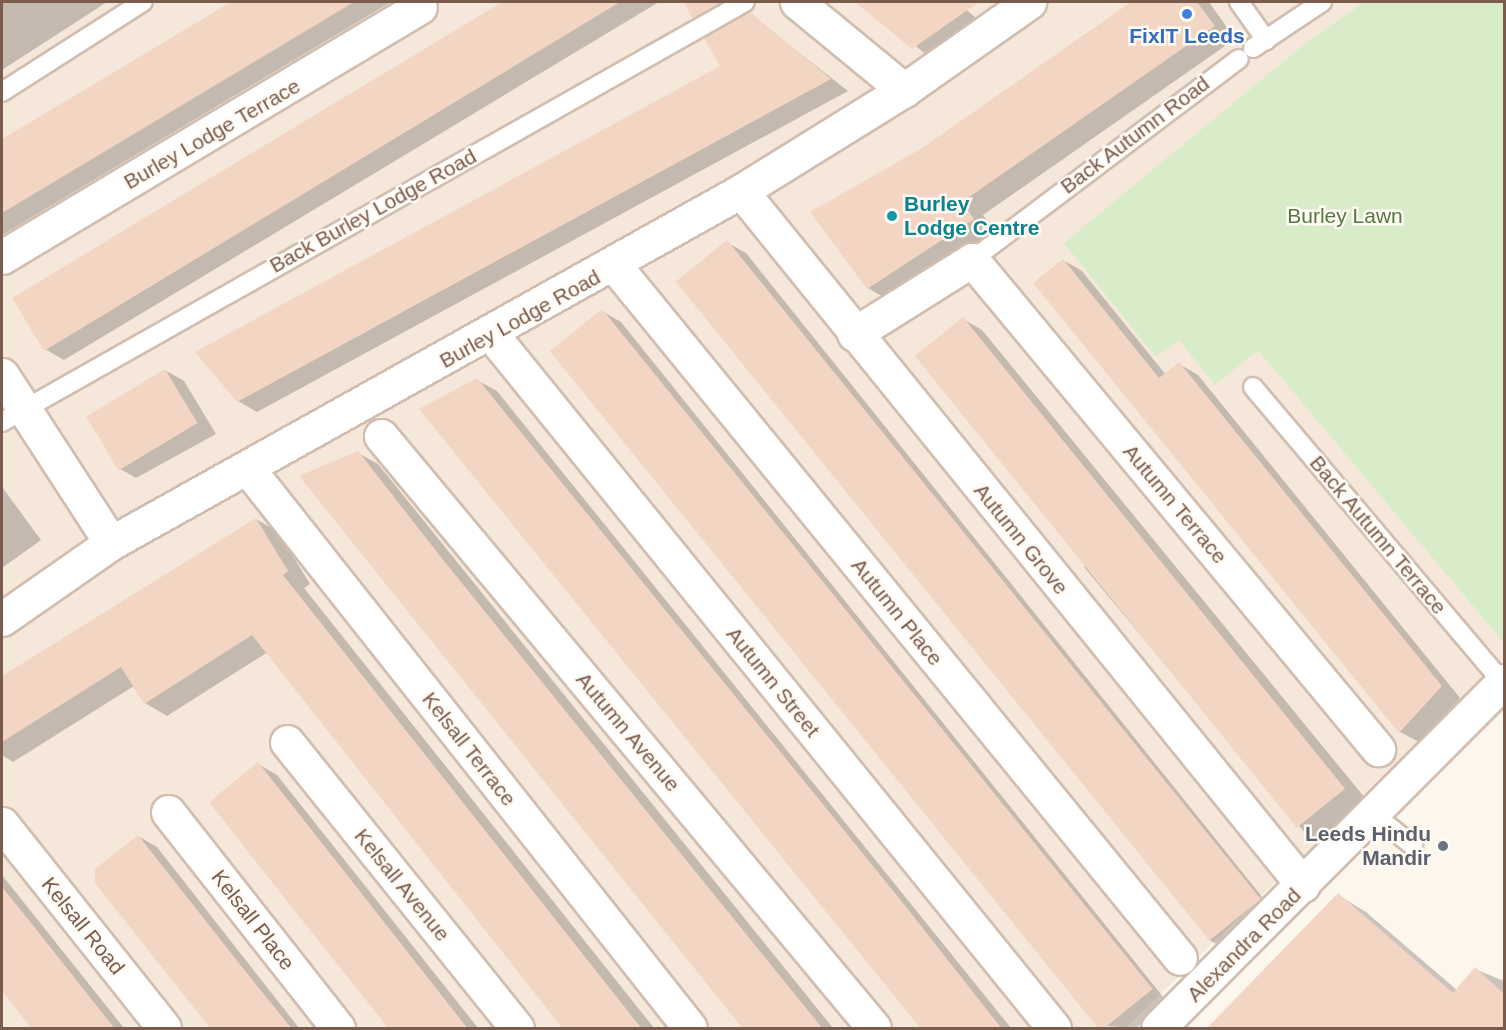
<!DOCTYPE html>
<html>
<head>
<meta charset="utf-8">
<style>
	body { margin:0 }
	#map { position:relative; width:1506px; height:1030px; overflow:hidden; background:#fdf6ec; font-family:Helvetica,sans-serif }
	div>[style] { position:absolute }
	[style*='--x'] { left:calc(var(--x)*1px); top:calc(var(--y)*1px); width:calc(var(--w)*1px); rotate:calc(var(--a)*1deg) }
	.residential>* { inset:0; background:#f5e8da }
	.green>* { inset:0; background:#d8ecc9 }
	.shadow>* { inset:0; background:#0003 }
	.building>* { inset:0; background:#f3d5c3; transform-origin:0 0 }
	.roads { filter:drop-shadow(2px 0 #d1beb0) drop-shadow(-2px 0 #d1beb0) drop-shadow(0 2px #d1beb0) drop-shadow(0 -2px #d1beb0) }
	.service>* { height:18px; margin:-9px; padding:0 9px; transform-origin:9px; border-radius:9px; background:#fff }
	.minor>* { height:33px; margin:-16.5px; padding:0 16.5px; transform-origin:16.5px; border-radius:16.5px; background:#fff }
	.dots>* { width:16px; height:16px; translate:-50% -50%; box-sizing:border-box; border:3px solid #fffaf3; border-radius:50% }
	span { translate:-50% -50%; white-space:nowrap; text-align:center; line-height:1.15; -webkit-text-stroke:5px #fffaf3; paint-order:stroke }
	.shop-label { font-size:21px; color:#366cbe; font-weight:700 }
	.street-label { font-size:21px; color:#7a5c4d }
	.culture-label { font-size:21px; color:#0d838f; font-weight:700 }
	.left { translate:0 -50%; text-align:left }
	.park-label { font-size:21px; color:#537a41 }
	.worship-label { font-size:21px; color:#5b616d; font-weight:700 }
	.right { translate:-100% -50%; text-align:right }
	.frame { position:absolute; inset:0; border:3px solid #7a5c4d; pointer-events:none }
</style>
</head>
<body>
<div id="map">
	<div class="residential">
		<i style="clip-path:polygon(2px 2px,1364px 2px,1312px 38px,1179px 340px,1258px 349px,1504px 643px,1504px 659px,1126px 1028px,2px 1028px)"></i>
	</div>
	<div class="green">
		<i style="clip-path:polygon(1364px 2px,1504px 2px,1504px 643px,1258px 350px,1215px 385px,1179px 340px,1156px 357px,1064px 243px,1312px 38px)"></i>
	</div>
	<div class="shadow">
		<i style="clip-path:polygon(2px 2px,107px 2px,2px 70px)"></i>
		<i style="clip-path:polygon(234px 2px,391px 2px,2px 235px,2px 141px)"></i>
		<i style="clip-path:polygon(504px 2px,659px 2px,64px 360px,45px 349px,14px 298px)"></i>
		<i style="clip-path:polygon(684px 2px,743px 2px,713px 29px,694px 18px)"></i>
		<i style="clip-path:polygon(860px 2px,957px 2px,982px 23px,932px 59px)"></i>
		<i style="clip-path:polygon(1134px 2px,1209px 2px,1235px 39px,983px 215px,995px 232px,890px 301px,868px 288px,812px 212px,922px 149px)"></i>
		<i style="clip-path:polygon(750px 14px,848px 91px,257px 412px,238px 401px,722px 66px)"></i>
		<i style="clip-path:polygon(726px 242px,746px 253px,1275px 913px,1230px 952px,1211px 941px)"></i>
		<i style="clip-path:polygon(1063px 260px,1082px 271px,1166px 375px,1179px 364px,1198px 375px,1460px 698px,1419px 742px,1400px 732px,1344px 661px)"></i>
		<i style="clip-path:polygon(602px 311px,621px 322px,1168px 1003px,1136px 1028px,1106px 1026px)"></i>
		<i style="clip-path:polygon(963px 319px,982px 330px,1365px 798px,1324px 843px,1305px 833px,1084px 567px,1088px 563px)"></i>
		<i style="clip-path:polygon(165px 370px,184px 381px,216px 434px,136px 478px,117px 467px)"></i>
		<i style="clip-path:polygon(477px 380px,497px 391px,1011px 1028px,924px 1028px)"></i>
		<i style="clip-path:polygon(358px 453px,378px 464px,833px 1028px,744px 1028px)"></i>
		<i style="clip-path:polygon(2px 487px,41px 540px,2px 568px)"></i>
		<i style="clip-path:polygon(256px 519px,278px 532px,310px 584px,304px 588px,654px 1028px,569px 1028px,268px 652px,167px 716px,145px 703px,134px 686px,13px 762px,2px 755px,2px 678px)"></i>
		<i style="clip-path:polygon(258px 764px,277px 775px,478px 1028px,391px 1028px)"></i>
		<i style="clip-path:polygon(138px 836px,157px 847px,299px 1028px,212px 1028px)"></i>
		<i style="clip-path:polygon(2px 875px,124px 1028px,33px 1028px,2px 989px)"></i>
		<i style="clip-path:polygon(1338px 895px,1366px 912px,1457px 990px,1475px 969px,1504px 981px,1504px 1028px,1214px 1028px)"></i>
	</div>
	<div class="building">
		<i style="clip-path:polygon(231px 2px,354px 2px,2px 213px,2px 139px)"></i>
		<i style="clip-path:polygon(502px 2px,620px 2px,44px 351px,12px 298px)"></i>
		<i style="clip-path:polygon(683px 2px,723px 2px,693px 19px)"></i>
		<i style="clip-path:polygon(855px 2px,979px 2px,912px 49px)"></i>
		<i style="clip-path:polygon(1131px 2px,1197px 2px,1215px 26px,962px 202px,974px 219px,867px 289px,810px 212px,922px 148px)"></i>
		<i style="clip-path:polygon(750px 12px,831px 79px,237px 402px,195px 352px,720px 66px,704px 38px)"></i>
		<i style="left:727px;top:240px;width:848px;height:66px;rotate:51deg"></i>
		<i style="clip-path:polygon(1063px 259px,1159px 378px,1179px 362px,1442px 686px,1399px 733px,1033px 283px)"></i>
		<i style="left:602px;top:309px;width:875px;height:67px;rotate:51deg"></i>
		<i style="left:963px;top:317px;width:607px;height:62px;rotate:51deg"></i>
		<i style="left:165px;top:369px;width:63px;height:92px;rotate:59deg"></i>
		<i style="clip-path:polygon(477px 378px,903px 903px,1002px 1029px,921px 1029px,419px 409px)"></i>
		<i style="clip-path:polygon(358px 451px,444px 561px,823px 1029px,743px 1029px,299px 476px)"></i>
		<i style="clip-path:polygon(256px 518px,288px 571px,283px 575px,642px 1029px,563px 1029px,252px 635px,144px 704px,121px 667px,2px 742px,2px 676px)"></i>
		<i style="clip-path:polygon(258px 762px,340px 866px,468px 1029px,389px 1029px,290px 905px,209px 802px)"></i>
		<i style="clip-path:polygon(138px 835px,242px 967px,292px 1029px,211px 1029px,171px 979px,95px 883px,95px 869px)"></i>
		<i style="clip-path:polygon(2px 887px,28px 919px,115px 1029px,32px 1029px,2px 991px)"></i>
		<i style="clip-path:polygon(1338px 893px,1453px 993px,1475px 967px,1504px 994px,1504px 1029px,1206px 1029px)"></i>
	</div>
	<div class="roads">
		<div class="service">
			<i style="--x:1239;--y:2;--w:47;--a:54.6"></i>
			<i style="--x:1253;--y:48;--w:83;--a:-33.7"></i>
			<i style="--x:2;--y:92;--w:167;--a:-32.6"></i>
			<i style="--x:972;--y:260;--w:334;--a:-37"></i>
			<i style="--x:1253;--y:387;--w:387;--a:49.8"></i>
			<i style="--x:2;--y:422;--w:853;--a:-29.48"></i>
			<i style="--x:1372;--y:813;--w:53;--a:38.8"></i>
		</div>
		<div class="minor">
			<i style="--x:797;--y:2;--w:139;--a:39.4"></i>
			<i style="--x:741;--y:191;--w:893;--a:51"></i>
			<i style="--x:2;--y:257;--w:487;--a:-30.9"></i>
			<i style="--x:615;--y:266;--w:893;--a:50.77"></i>
			<i style="--x:854;--y:334;--w:139;--a:-32.1"></i>
			<i style="--x:972;--y:260;--w:636;--a:50.3"></i>
			<i style="--x:492;--y:335;--w:892;--a:50.96"></i>
			<i style="--x:2;--y:375;--w:200;--a:57"></i>
			<i style="--x:381;--y:436;--w:770;--a:50.21"></i>
			<i style="--x:249;--y:470;--w:711;--a:51.68"></i>
			<i style="--x:2;--y:619;--w:133;--a:-34.9"></i>
			<i style="--x:111;--y:543;--w:722;--a:-29.19"></i>
			<i style="--x:741;--y:191;--w:192;--a:-31.8"></i>
			<i style="--x:904;--y:90;--w:153;--a:-35.1"></i>
			<i style="--x:287;--y:742;--w:367;--a:51.2"></i>
			<i style="--x:168;--y:812;--w:275;--a:51.8"></i>
			<i style="--x:2;--y:824;--w:260;--a:51.5"></i>
			<i style="--x:1158;--y:1028;--w:490;--a:-45.1"></i>
		</div>
	</div>
	<div class="dots">
		<i style="left:1187px;top:14px;background:#3f7fe0"></i>
		<i style="left:892px;top:216px;background:#0f9aa8"></i>
		<i style="left:1443px;top:846px;background:#6b7280"></i>
	</div>
	<div class="shop-label">
		<span style="left:1187px;top:36px">FixIT Leeds</span>
	</div>
	<div class="street-label">
		<span style="left:212px;top:134px;rotate:-30deg">Burley Lodge Terrace</span>
		<span style="left:1135px;top:135px;rotate:-37deg">Back Autumn Road</span>
		<span style="left:373px;top:211px;rotate:-29deg">Back Burley Lodge Road</span>
		<span style="left:520px;top:319px;rotate:-29deg">Burley Lodge Road</span>
		<span style="left:1175px;top:504px;rotate:50deg">Autumn Terrace</span>
		<span style="left:1378px;top:535px;rotate:50deg">Back Autumn Terrace</span>
		<span style="left:1021px;top:539px;rotate:51deg">Autumn Grove</span>
		<span style="left:897px;top:612px;rotate:51deg">Autumn Place</span>
		<span style="left:773px;top:682px;rotate:51deg">Autumn Street</span>
		<span style="left:628px;top:732px;rotate:50deg">Autumn Avenue</span>
		<span style="left:469px;top:749px;rotate:52deg">Kelsall Terrace</span>
		<span style="left:402px;top:885px;rotate:51deg">Kelsall Avenue</span>
		<span style="left:253px;top:920px;rotate:52deg">Kelsall Place</span>
		<span style="left:83px;top:926px;rotate:51deg">Kelsall Road</span>
		<span style="left:1244px;top:945px;rotate:-45deg">Alexandra Road</span>
	</div>
	<div class="culture-label">
		<span class="left" style="left:904px;top:216px">Burley<br>Lodge Centre</span>
	</div>
	<div class="park-label">
		<span style="left:1345px;top:216px">Burley Lawn</span>
	</div>
	<div class="worship-label">
		<span class="right" style="left:1431px;top:846px">Leeds Hindu<br>Mandir</span>
	</div>
	<div class="frame"></div>
</div>
</body>
</html>
